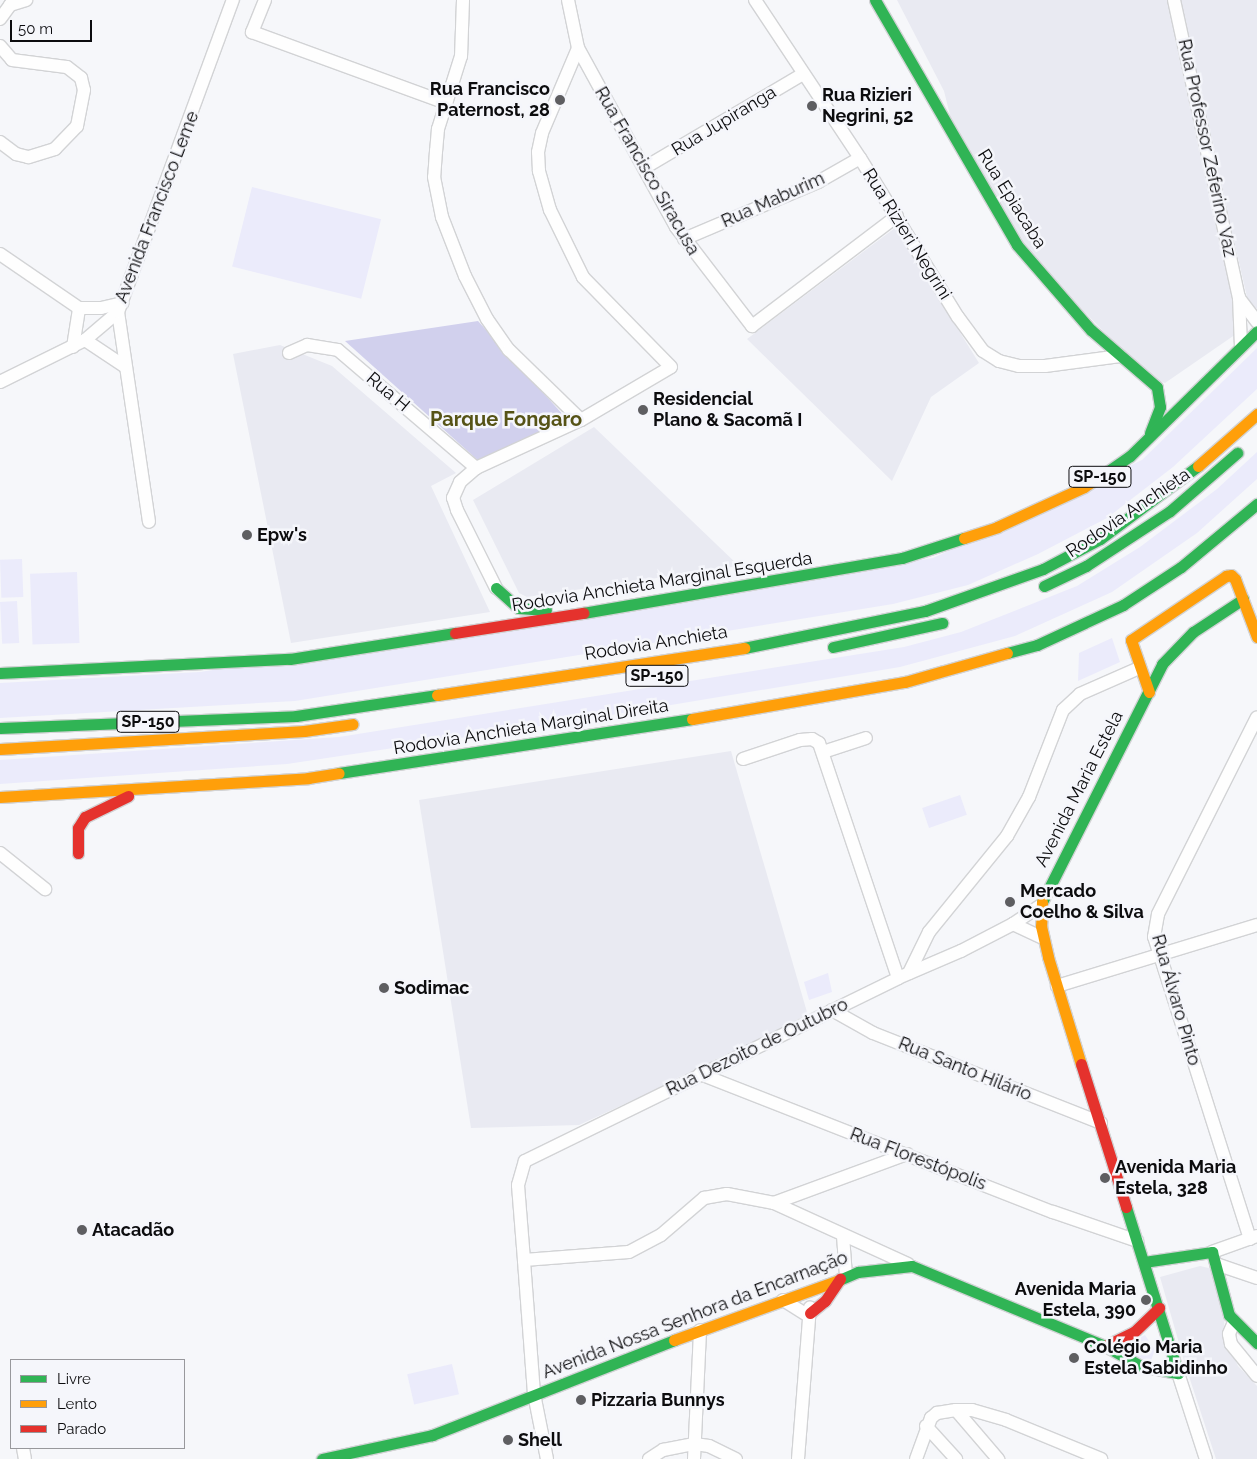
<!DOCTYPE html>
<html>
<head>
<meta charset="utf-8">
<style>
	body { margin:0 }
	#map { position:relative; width:1257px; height:1459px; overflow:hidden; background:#f6f7fa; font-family:Raleway,sans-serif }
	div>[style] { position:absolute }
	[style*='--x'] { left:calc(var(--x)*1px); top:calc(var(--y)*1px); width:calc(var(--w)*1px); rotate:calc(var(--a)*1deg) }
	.built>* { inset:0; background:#e9eaf2 }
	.green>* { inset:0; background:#ebebfb; transform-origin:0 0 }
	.forest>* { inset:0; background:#d1d0ed }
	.roads { filter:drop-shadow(1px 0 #d2d3d5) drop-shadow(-1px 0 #d2d3d5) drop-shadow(0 1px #d2d3d5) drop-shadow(0 -1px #d2d3d5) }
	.street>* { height:12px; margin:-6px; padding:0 6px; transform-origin:6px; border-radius:6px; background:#fefefe }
	.fast>* { height:11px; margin:-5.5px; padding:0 5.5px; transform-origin:5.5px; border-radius:5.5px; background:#30b455 }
	.slow>* { height:11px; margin:-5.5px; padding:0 5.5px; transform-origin:5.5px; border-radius:5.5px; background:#ff9f0a }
	.jam>* { height:11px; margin:-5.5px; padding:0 5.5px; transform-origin:5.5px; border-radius:5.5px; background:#e5322d }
	.dots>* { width:14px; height:14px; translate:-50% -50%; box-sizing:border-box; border:2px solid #f5f6fb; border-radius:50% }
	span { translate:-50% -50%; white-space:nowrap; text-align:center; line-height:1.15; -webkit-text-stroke:5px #f5f6fb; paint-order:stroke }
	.shield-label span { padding:1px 4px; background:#f5f6fb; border:1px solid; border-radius:4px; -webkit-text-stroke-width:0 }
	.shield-label { font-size:16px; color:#0c0c0e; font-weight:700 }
	.poi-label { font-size:18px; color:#0c0c0e; font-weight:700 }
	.right { translate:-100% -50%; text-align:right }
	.left { translate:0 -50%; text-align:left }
	.street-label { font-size:18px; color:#0c0c0e }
	.quarter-label { font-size:20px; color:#565316; font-weight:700 }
	.legend { position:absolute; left:10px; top:1359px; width:175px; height:90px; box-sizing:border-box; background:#f5f6fb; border:1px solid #98989c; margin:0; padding:6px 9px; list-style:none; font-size:15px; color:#0c0c0e }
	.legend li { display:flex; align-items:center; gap:10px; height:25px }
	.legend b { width:25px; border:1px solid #98989c }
	.scale { position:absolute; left:10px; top:20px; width:82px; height:22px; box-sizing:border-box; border:2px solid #0c0c0e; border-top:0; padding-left:6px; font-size:15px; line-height:18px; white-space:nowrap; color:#0c0c0e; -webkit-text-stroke:4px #f5f6fb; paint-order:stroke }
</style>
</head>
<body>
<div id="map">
	<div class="built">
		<i style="clip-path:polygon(897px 0,1169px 0,1239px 332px,1165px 383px,1149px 378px,1023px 249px,954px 131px,944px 91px)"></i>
		<i style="clip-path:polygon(1178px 0,1257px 0,1257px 308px,1251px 314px)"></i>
		<i style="clip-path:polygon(895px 228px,979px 363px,931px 397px,892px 481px,747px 339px)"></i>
		<i style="clip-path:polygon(280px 345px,332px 366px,456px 473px,431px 486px,490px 612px,291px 643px,233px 354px)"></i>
		<i style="clip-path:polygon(594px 427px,739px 566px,527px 597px,519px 593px,473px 500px)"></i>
		<i style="clip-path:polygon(731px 751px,809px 1019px,579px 1125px,471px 1128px,419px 800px)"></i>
		<i style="clip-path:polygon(1200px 1266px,1213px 1269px,1225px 1317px,1223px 1334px,1238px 1366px,1257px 1386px,1257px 1459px,1216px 1459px,1185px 1364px,1160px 1277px)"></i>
	</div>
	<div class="green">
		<i style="left:252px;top:187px;width:133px;height:82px;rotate:14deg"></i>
		<i style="clip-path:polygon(1257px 348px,1257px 389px,1173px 467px,1107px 518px,1038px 554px,968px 585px,893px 604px,295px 701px,0 718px,0 683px,200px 672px,933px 558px,1142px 460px)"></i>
		<i style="clip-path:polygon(1257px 452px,1257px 479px,1197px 533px,1112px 592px,1015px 636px,900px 667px,587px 719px,287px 764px,0 784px,0 760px,339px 737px,904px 647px,961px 632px,1077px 586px,1140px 547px,1217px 489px)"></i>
		<i style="left:22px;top:559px;width:38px;height:22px;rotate:88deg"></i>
		<i style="left:77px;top:572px;width:71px;height:47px;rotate:88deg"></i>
		<i style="left:17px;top:601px;width:42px;height:17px;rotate:87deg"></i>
		<i style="clip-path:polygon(1112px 638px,1120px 662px,1078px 681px,1079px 653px)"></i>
		<i style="left:960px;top:795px;width:21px;height:40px;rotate:71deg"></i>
		<i style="clip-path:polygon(828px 973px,832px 992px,809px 1000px,804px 982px)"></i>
		<i style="clip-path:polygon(1145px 1335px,1155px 1350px,1150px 1363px,1120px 1347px)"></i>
		<i style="left:452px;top:1364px;width:31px;height:46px;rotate:77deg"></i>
	</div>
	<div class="forest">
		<i style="clip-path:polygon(478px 321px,566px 418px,481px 463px,345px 341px)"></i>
	</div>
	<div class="roads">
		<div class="street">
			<i style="--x:265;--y:0;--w:35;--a:112"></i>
			<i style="--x:252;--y:32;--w:207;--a:20.1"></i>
			<i style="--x:463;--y:0;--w:56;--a:92"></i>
			<i style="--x:461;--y:56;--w:77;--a:107.5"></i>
			<i style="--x:438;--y:129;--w:22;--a:95"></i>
			<i style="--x:436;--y:151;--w:26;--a:94"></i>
			<i style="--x:434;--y:177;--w:41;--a:78.7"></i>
			<i style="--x:442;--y:217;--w:63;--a:68.7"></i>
			<i style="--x:465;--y:276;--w:48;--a:62.9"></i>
			<i style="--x:487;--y:319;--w:38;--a:55"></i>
			<i style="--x:509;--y:350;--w:100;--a:44.2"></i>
			<i style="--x:568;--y:0;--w:49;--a:78.2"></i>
			<i style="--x:578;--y:48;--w:204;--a:61.3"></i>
			<i style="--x:676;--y:227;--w:125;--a:52.5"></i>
			<i style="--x:752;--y:326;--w:182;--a:-37.2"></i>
			<i style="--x:755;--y:0;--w:190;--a:56.4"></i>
			<i style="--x:860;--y:158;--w:187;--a:58.4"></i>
			<i style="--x:958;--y:317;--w:42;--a:53.7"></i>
			<i style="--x:983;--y:351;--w:19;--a:32"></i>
			<i style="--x:999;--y:361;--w:21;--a:14"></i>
			<i style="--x:1019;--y:366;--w:26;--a:0"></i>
			<i style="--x:1045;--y:366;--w:76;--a:-7.6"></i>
			<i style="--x:1174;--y:0;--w:304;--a:77.7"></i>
			<i style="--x:1239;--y:297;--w:49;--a:87.7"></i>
			<i style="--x:0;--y:19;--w:17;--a:-54"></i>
			<i style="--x:10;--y:5;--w:17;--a:-17"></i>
			<i style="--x:0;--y:46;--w:18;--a:49"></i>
			<i style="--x:12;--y:60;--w:55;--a:7.3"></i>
			<i style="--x:67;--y:67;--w:18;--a:38"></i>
			<i style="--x:81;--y:78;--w:12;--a:76"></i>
			<i style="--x:84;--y:90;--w:37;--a:101"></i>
			<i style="--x:77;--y:126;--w:32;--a:134"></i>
			<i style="--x:55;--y:149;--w:28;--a:163"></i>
			<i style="--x:28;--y:157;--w:12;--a:-166"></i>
			<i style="--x:16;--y:154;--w:20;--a:-143"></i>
			<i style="--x:644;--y:168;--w:185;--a:-30.6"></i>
			<i style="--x:684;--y:239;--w:146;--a:-23"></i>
			<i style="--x:818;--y:182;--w:48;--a:-29.7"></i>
			<i style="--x:0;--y:254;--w:96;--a:34.4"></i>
			<i style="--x:79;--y:308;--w:22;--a:0"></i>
			<i style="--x:101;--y:308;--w:22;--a:-13"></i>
			<i style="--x:1239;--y:298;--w:30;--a:53"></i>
			<i style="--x:118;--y:312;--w:212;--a:81.6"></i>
			<i style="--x:85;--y:340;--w:47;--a:33.7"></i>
			<i style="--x:73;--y:347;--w:39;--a:-81"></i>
			<i style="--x:289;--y:353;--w:20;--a:-24"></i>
			<i style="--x:307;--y:345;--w:31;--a:9"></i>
			<i style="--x:338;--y:350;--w:182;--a:40.5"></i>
			<i style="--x:0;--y:382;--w:95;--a:-26.3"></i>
			<i style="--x:85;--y:340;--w:43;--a:-40.3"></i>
			<i style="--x:118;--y:312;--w:333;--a:-69.8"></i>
			<i style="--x:496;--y:588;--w:87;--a:-116.6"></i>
			<i style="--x:457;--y:510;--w:13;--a:-108"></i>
			<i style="--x:453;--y:498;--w:17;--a:-66"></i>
			<i style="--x:460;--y:482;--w:21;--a:-41"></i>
			<i style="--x:476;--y:468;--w:115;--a:-24.6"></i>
			<i style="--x:581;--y:420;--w:104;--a:-30.5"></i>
			<i style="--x:671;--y:367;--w:126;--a:-134.4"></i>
			<i style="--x:583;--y:277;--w:75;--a:-116.2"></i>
			<i style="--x:550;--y:210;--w:41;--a:-105.8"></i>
			<i style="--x:539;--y:171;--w:19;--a:-93"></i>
			<i style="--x:538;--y:152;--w:19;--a:-78"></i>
			<i style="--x:542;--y:133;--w:92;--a:-67"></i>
			<i style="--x:823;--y:752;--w:45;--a:-18"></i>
			<i style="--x:743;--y:759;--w:60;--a:-18.4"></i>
			<i style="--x:800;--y:740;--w:12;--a:-5"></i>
			<i style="--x:812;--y:739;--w:8;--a:30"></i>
			<i style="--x:819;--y:743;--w:248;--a:71.4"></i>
			<i style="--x:0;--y:853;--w:58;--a:38.7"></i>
			<i style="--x:1013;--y:924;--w:33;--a:25"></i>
			<i style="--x:909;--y:973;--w:46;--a:-64"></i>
			<i style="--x:929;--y:932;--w:124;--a:-50.9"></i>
			<i style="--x:1007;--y:836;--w:45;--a:-60.6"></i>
			<i style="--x:1029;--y:797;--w:93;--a:-68.7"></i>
			<i style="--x:1063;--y:710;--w:23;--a:-43"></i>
			<i style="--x:1080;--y:694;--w:64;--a:-23.8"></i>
			<i style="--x:1057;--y:986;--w:209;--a:-17"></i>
			<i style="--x:832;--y:1010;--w:47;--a:29.3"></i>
			<i style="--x:873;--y:1033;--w:245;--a:21.5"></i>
			<i style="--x:700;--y:1074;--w:379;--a:21.4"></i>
			<i style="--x:1053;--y:1212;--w:89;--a:19"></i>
			<i style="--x:774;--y:1203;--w:142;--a:-20.2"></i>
			<i style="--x:843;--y:1236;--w:40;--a:85.7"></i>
			<i style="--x:1250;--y:1239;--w:317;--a:-107.6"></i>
			<i style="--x:1154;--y:937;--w:23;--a:-80"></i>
			<i style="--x:1158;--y:914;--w:220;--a:-63.3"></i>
			<i style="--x:1212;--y:1252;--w:48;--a:-19.6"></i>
			<i style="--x:524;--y:1260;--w:105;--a:-4.4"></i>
			<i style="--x:629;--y:1252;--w:36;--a:-28"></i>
			<i style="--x:661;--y:1235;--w:57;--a:-40.7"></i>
			<i style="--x:704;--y:1198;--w:23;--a:-10"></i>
			<i style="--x:727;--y:1194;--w:48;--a:10.8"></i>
			<i style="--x:774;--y:1203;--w:147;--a:24.5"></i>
			<i style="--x:1216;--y:1264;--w:43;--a:18.9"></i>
			<i style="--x:783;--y:1300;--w:31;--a:32"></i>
			<i style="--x:1234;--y:1322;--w:13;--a:113"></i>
			<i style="--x:1229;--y:1334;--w:10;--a:79"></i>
			<i style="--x:1231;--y:1344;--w:41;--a:50.9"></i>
			<i style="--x:1178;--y:1373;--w:90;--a:72"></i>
			<i style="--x:956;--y:1410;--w:65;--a:49.4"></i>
			<i style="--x:926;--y:1426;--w:45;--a:47.7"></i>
			<i style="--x:23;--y:1448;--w:11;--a:80"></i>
			<i style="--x:547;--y:1459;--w:66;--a:-101.3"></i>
			<i style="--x:534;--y:1394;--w:134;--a:-94.3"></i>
			<i style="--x:524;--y:1260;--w:75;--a:-94.6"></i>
			<i style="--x:518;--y:1185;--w:25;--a:-74"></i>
			<i style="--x:525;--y:1161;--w:415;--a:-26.1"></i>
			<i style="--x:898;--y:978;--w:69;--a:-23.2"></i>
			<i style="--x:961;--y:951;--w:59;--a:-27.4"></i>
			<i style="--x:1013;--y:924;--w:32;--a:-34"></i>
			<i style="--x:649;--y:1459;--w:17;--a:-33"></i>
			<i style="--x:663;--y:1450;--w:33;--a:-11"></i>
			<i style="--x:695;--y:1444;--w:14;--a:8"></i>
			<i style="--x:709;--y:1446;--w:30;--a:26"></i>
			<i style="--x:694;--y:1459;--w:129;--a:-87.3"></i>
			<i style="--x:798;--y:1459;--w:152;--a:-85.5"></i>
			<i style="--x:916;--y:1459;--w:44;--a:-69.9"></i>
			<i style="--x:931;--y:1418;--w:8;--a:-40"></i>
			<i style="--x:937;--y:1413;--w:19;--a:-9"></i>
			<i style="--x:956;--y:1410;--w:16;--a:0"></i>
			<i style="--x:972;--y:1410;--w:35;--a:16"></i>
			<i style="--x:1006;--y:1420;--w:103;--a:22.3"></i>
		</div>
		<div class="fast">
			<i style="--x:875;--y:0;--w:283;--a:59.9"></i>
			<i style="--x:1017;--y:245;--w:113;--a:49"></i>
			<i style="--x:1091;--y:330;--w:87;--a:40.8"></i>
			<i style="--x:1150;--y:433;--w:28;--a:-69"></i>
			<i style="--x:1160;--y:407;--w:20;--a:-99"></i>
			<i style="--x:1104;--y:474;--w:32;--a:-35"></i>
			<i style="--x:1130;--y:456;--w:178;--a:-44.5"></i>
			<i style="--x:1044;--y:586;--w:47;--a:-25.5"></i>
			<i style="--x:1086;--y:566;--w:100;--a:-33.2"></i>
			<i style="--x:1170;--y:511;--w:89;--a:-40.9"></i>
			<i style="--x:496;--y:588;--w:30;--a:42"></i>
			<i style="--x:518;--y:608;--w:28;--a:4"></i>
			<i style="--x:583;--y:613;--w:324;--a:-9.8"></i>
			<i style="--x:902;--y:558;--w:65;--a:-17.9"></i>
			<i style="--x:833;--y:647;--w:112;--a:-12.4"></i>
			<i style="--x:744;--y:648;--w:185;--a:-11.6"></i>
			<i style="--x:925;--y:611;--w:125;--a:-19.6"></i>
			<i style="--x:1043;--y:569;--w:64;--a:-27.8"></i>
			<i style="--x:1100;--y:539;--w:122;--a:-36.7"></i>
			<i style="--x:1007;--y:653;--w:31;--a:-15"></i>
			<i style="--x:1037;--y:645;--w:95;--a:-24.9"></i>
			<i style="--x:1123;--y:605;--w:69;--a:-33.2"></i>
			<i style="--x:1181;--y:567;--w:99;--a:-39.7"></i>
			<i style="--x:0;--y:673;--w:290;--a:-2.8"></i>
			<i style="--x:290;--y:659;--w:167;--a:-9"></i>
			<i style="--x:0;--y:728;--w:296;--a:-2.3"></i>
			<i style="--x:296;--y:716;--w:143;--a:-8.5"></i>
			<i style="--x:339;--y:773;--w:357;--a:-8.7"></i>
			<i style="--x:1042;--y:902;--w:267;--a:-63.2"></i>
			<i style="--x:1162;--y:664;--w:45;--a:-45.9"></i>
			<i style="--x:1193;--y:632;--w:60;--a:-33.4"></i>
			<i style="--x:1144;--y:1262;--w:69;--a:-8.4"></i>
			<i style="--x:1212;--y:1252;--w:65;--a:74.9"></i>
			<i style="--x:1229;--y:1315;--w:40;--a:45"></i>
			<i style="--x:839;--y:1280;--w:21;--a:-23"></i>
			<i style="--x:858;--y:1272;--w:54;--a:-6.3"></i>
			<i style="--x:912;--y:1266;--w:209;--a:22.5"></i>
			<i style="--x:1105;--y:1346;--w:41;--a:29.1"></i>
			<i style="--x:1141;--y:1366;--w:38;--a:11"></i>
			<i style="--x:1178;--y:1373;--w:174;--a:-107.4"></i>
			<i style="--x:322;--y:1459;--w:113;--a:-12.3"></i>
			<i style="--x:432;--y:1435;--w:260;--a:-21.4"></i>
		</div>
		<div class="slow">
			<i style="--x:1198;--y:466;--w:79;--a:-41.4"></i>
			<i style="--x:964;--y:538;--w:35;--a:-18"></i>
			<i style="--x:997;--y:527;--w:96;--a:-24.7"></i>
			<i style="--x:1084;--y:487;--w:24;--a:-33"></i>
			<i style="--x:1149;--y:692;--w:55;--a:-109.1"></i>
			<i style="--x:1131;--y:640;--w:115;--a:-34"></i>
			<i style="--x:1226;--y:576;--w:5;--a:-11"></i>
			<i style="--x:1231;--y:575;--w:6;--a:45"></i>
			<i style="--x:1235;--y:579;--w:62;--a:69.2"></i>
			<i style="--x:437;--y:695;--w:311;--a:-8.7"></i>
			<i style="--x:692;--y:719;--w:216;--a:-9.9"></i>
			<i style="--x:905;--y:682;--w:106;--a:-15.9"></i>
			<i style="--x:0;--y:749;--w:305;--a:-3.4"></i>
			<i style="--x:304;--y:731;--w:49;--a:-8.1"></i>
			<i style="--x:0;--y:797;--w:309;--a:-3.5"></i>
			<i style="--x:308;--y:778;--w:31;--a:-9"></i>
			<i style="--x:1042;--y:902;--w:24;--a:92"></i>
			<i style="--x:1041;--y:926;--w:32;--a:77"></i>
			<i style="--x:1048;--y:957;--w:112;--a:72.9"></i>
			<i style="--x:674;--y:1340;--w:176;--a:-20"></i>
		</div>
		<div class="jam">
			<i style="--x:455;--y:633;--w:130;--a:-8.9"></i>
			<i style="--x:78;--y:853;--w:25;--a:-90"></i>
			<i style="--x:78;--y:828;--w:13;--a:-58"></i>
			<i style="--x:85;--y:817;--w:48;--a:-26"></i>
			<i style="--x:1081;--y:1064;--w:150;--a:72.5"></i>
			<i style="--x:810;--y:1313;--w:19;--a:-39"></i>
			<i style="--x:825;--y:1301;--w:27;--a:-56"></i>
			<i style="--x:1105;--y:1346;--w:32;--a:-26"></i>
			<i style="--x:1134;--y:1332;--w:35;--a:-44"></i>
		</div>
	</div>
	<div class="dots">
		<i style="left:560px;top:100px;background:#5e5e61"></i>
		<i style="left:812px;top:106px;background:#5e5e61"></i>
		<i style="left:643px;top:410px;background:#5e5e61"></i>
		<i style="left:247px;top:535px;background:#5e5e61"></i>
		<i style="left:1010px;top:902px;background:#5e5e61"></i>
		<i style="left:384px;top:988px;background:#5e5e61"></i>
		<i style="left:1105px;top:1178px;background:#5e5e61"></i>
		<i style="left:82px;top:1230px;background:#5e5e61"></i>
		<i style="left:1146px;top:1300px;background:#5e5e61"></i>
		<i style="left:1074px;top:1358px;background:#5e5e61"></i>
		<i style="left:581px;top:1400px;background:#5e5e61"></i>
		<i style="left:508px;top:1440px;background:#5e5e61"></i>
	</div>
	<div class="shield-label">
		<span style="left:1100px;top:477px">SP-150</span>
		<span style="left:657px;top:676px">SP-150</span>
		<span style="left:148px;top:722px">SP-150</span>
	</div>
	<div class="poi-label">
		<span class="right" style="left:550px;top:100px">Rua Francisco<br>Paternost, 28</span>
		<span class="left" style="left:822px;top:106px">Rua Rizieri<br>Negrini, 52</span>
		<span class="left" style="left:653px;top:410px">Residencial<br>Plano &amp; Sacomã I</span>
		<span class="left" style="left:257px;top:535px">Epw's</span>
		<span class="left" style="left:1020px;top:902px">Mercado<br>Coelho &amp; Silva</span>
		<span class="left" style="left:394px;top:988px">Sodimac</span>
		<span class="left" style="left:1115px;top:1178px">Avenida Maria<br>Estela, 328</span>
		<span class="left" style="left:92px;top:1230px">Atacadão</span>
		<span class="right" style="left:1136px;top:1300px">Avenida Maria<br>Estela, 390</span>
		<span class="left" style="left:1084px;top:1358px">Colégio Maria<br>Estela Sabidinho</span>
		<span class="left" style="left:591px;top:1400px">Pizzaria Bunnys</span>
		<span class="left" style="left:518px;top:1440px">Shell</span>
	</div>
	<div class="street-label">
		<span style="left:724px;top:121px;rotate:-31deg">Rua Jupiranga</span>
		<span style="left:1207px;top:148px;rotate:78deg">Rua Professor Zeferino Vaz</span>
		<span style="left:647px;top:171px;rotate:60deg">Rua Francisco Siracusa</span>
		<span style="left:1012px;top:199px;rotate:58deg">Rua Epiacaba</span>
		<span style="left:773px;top:200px;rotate:-24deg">Rua Maburim</span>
		<span style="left:157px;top:207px;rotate:-69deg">Avenida Francisco Leme</span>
		<span style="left:907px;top:234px;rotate:58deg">Rua Rizieri Negrini</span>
		<span style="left:388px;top:392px;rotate:40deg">Rua H</span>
		<span style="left:1128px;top:513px;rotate:-34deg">Rodovia Anchieta</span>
		<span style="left:662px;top:582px;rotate:-9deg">Rodovia Anchieta Marginal Esquerda</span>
		<span style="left:656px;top:643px;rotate:-9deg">Rodovia Anchieta</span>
		<span style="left:531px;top:727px;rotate:-9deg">Rodovia Anchieta Marginal Direita</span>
		<span style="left:1079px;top:789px;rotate:-63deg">Avenida Maria Estela</span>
		<span style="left:1176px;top:1000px;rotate:74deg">Rua Álvaro Pinto</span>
		<span style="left:757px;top:1047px;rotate:-26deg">Rua Dezoito de Outubro</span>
		<span style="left:965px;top:1069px;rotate:22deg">Rua Santo Hilário</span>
		<span style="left:918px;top:1159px;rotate:21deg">Rua Florestópolis</span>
		<span style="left:695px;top:1315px;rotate:-21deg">Avenida Nossa Senhora da Encarnação</span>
	</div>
	<div class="quarter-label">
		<span style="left:506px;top:419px">Parque Fongaro</span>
	</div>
	<ul class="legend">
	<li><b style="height:6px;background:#30b455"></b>Livre</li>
	<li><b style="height:6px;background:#ff9f0a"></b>Lento</li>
	<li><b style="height:6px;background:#e5322d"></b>Parado</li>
	</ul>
	<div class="scale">50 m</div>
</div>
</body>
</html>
